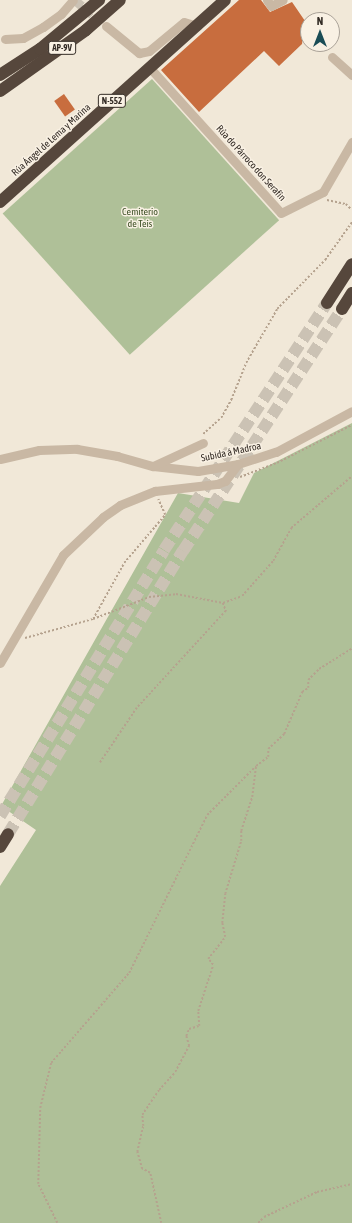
<!DOCTYPE html>
<html>
<head>
<meta charset="utf-8">
<style>
	body { margin:0 }
	#map { position:relative; width:352px; height:1223px; overflow:hidden; background:#f1e8d8; font-family:"Asap Condensed",sans-serif }
	div>[style] { position:absolute }
	[style*='--x'] { left:calc(var(--x)*1px); top:calc(var(--y)*1px); width:calc(var(--w)*1px); rotate:calc(var(--a)*1deg) }
	.green>* { inset:0; background:#afc098; transform-origin:0 0 }
	.building>* { inset:0; background:#c86d3e; transform-origin:0 0 }
	.minor-tunnel>* { height:9px; margin-top:-4.5px; transform-origin:0; background:repeating-linear-gradient(90deg,#cbc2b4 0 9px,transparent 0 13.5px) }
	.highway-tunnel>* { height:12px; margin-top:-6px; transform-origin:0; background:repeating-linear-gradient(90deg,#cbc2b4 0 12px,transparent 0 18px) }
	.path>* { height:1.5px; margin-top:-0.75px; transform-origin:0; background:repeating-linear-gradient(90deg,#b5a28e 0 2px,transparent 0 4px) }
	.minor>* { height:9px; margin:-4.5px; padding:0 4.5px; transform-origin:4.5px; border-radius:4.5px; background:#c9b8a4 }
	.highway>* { height:12px; margin:-6px; padding:0 6px; transform-origin:6px; border-radius:6px; background:#56473c }
	span { translate:-50% -50%; white-space:nowrap; text-align:center; line-height:1.15; -webkit-text-stroke:3px #f9f1e4; paint-order:stroke }
	.shield-label span { padding:1px 3px; background:#f9f1e4; border:1px solid; border-radius:3px; -webkit-text-stroke-width:0 }
	.shield-label { font-size:9px; color:#342c26; font-weight:700 }
	.street-label { font-size:10px; color:#342c26 }
	.park-label { font-size:10px; color:#405329 }
	.north { position:absolute; left:300px; top:12px; width:40px; height:40px; box-sizing:border-box; background:#f9f1e4; border:1px solid #aaa298; border-radius:50%; rotate:0deg; font-size:11px; font-weight:700; line-height:16px; text-align:center; color:#342c26 }
	.north::after { content:''; display:block; margin:auto; width:14px; height:18px; background:#1b4d56; clip-path:polygon(50% 0,100% 100%,50% 72%,0 100%) }
</style>
</head>
<body>
<div id="map">
	<div class="green">
		<i style="left:152px;top:79px;width:190px;height:201px;rotate:48deg"></i>
		<i style="clip-path:polygon(352px 423px,352px 1223px,0 1223px,0 886px,36px 830px,1px 806px,178px 493px,239px 503px,254px 473px)"></i>
	</div>
	<div class="building">
		<i style="clip-path:polygon(239px 0,261px 0,270px 12px,292px 2px,305px 21px,302px 44px,279px 66px,264px 51px,199px 112px,161px 70px)"></i>
		<i style="left:64px;top:94px;width:19px;height:12px;rotate:55deg"></i>
	</div>
	<div class="minor-tunnel">
		<i style="--x:75;--y:0;--w:35;--a:40"></i>
	</div>
	<div class="highway-tunnel">
		<i style="--x:0;--y:816;--w:312;--a:-58.3"></i>
		<i style="--x:164;--y:550;--w:296;--a:-56.6"></i>
		<i style="--x:8;--y:834;--w:333;--a:-58.3"></i>
		<i style="--x:183;--y:551;--w:290;--a:-56.7"></i>
	</div>
	<div class="path">
		<i style="--x:327;--y:200;--w:19;--a:12"></i>
		<i style="--x:346;--y:204;--w:8;--a:45"></i>
		<i style="--x:203;--y:434;--w:24;--a:-42"></i>
		<i style="--x:221;--y:418;--w:21;--a:-61"></i>
		<i style="--x:231;--y:400;--w:40;--a:-68"></i>
		<i style="--x:246;--y:363;--w:62;--a:-60.1"></i>
		<i style="--x:277;--y:309;--w:69;--a:-45.6"></i>
		<i style="--x:325;--y:260;--w:47;--a:-54.6"></i>
		<i style="--x:240;--y:477;--w:40;--a:-21"></i>
		<i style="--x:277;--y:463;--w:84;--a:-26.9"></i>
		<i style="--x:223;--y:603;--w:20;--a:-20"></i>
		<i style="--x:242;--y:596;--w:47;--a:-48.5"></i>
		<i style="--x:273;--y:561;--w:38;--a:-61"></i>
		<i style="--x:291;--y:528;--w:80;--a:-40.4"></i>
		<i style="--x:93;--y:619;--w:60;--a:-21.4"></i>
		<i style="--x:149;--y:597;--w:27;--a:-6"></i>
		<i style="--x:176;--y:594;--w:48;--a:10.8"></i>
		<i style="--x:223;--y:603;--w:9;--a:69"></i>
		<i style="--x:226;--y:611;--w:132;--a:132.5"></i>
		<i style="--x:137;--y:708;--w:66;--a:123.9"></i>
		<i style="--x:25;--y:638;--w:71;--a:-15.6"></i>
		<i style="--x:93;--y:619;--w:64;--a:-61"></i>
		<i style="--x:124;--y:563;--w:63;--a:-49.5"></i>
		<i style="--x:165;--y:515;--w:17;--a:-114"></i>
		<i style="--x:57;--y:1223;--w:43;--a:-116"></i>
		<i style="--x:38;--y:1184;--w:76;--a:-88.5"></i>
		<i style="--x:40;--y:1108;--w:46;--a:-76.3"></i>
		<i style="--x:51;--y:1063;--w:119;--a:-49.1"></i>
		<i style="--x:129;--y:973;--w:176;--a:-63.7"></i>
		<i style="--x:207;--y:815;--w:69;--a:-45"></i>
		<i style="--x:161;--y:1223;--w:51;--a:-102.4"></i>
		<i style="--x:150;--y:1173;--w:9;--a:-153"></i>
		<i style="--x:142;--y:1169;--w:18;--a:-106"></i>
		<i style="--x:137;--y:1152;--w:27;--a:-77"></i>
		<i style="--x:143;--y:1126;--w:11;--a:-95"></i>
		<i style="--x:142;--y:1115;--w:30;--a:-56"></i>
		<i style="--x:159;--y:1090;--w:24;--a:-48"></i>
		<i style="--x:175;--y:1072;--w:30;--a:-62"></i>
		<i style="--x:189;--y:1046;--w:10;--a:-107"></i>
		<i style="--x:186;--y:1036;--w:8;--a:-67"></i>
		<i style="--x:189;--y:1029;--w:10;--a:-17"></i>
		<i style="--x:199;--y:1026;--w:15;--a:-94"></i>
		<i style="--x:198;--y:1011;--w:48;--a:-71.9"></i>
		<i style="--x:213;--y:965;--w:8;--a:-130"></i>
		<i style="--x:208;--y:959;--w:28;--a:-52"></i>
		<i style="--x:225;--y:937;--w:14;--a:-102"></i>
		<i style="--x:222;--y:923;--w:29;--a:-84"></i>
		<i style="--x:225;--y:894;--w:55;--a:-73.2"></i>
		<i style="--x:241;--y:841;--w:10;--a:-90"></i>
		<i style="--x:241;--y:831;--w:36;--a:-72"></i>
		<i style="--x:252;--y:797;--w:31;--a:-83"></i>
		<i style="--x:256;--y:766;--w:15;--a:-37"></i>
		<i style="--x:268;--y:757;--w:8;--a:-90"></i>
		<i style="--x:268;--y:749;--w:22;--a:-43"></i>
		<i style="--x:284;--y:734;--w:46;--a:-66.8"></i>
		<i style="--x:302;--y:692;--w:7;--a:-34"></i>
		<i style="--x:308;--y:688;--w:8;--a:-90"></i>
		<i style="--x:308;--y:680;--w:16;--a:-45"></i>
		<i style="--x:319;--y:669;--w:39;--a:-32"></i>
		<i style="--x:258;--y:1223;--w:8;--a:-45"></i>
		<i style="--x:264;--y:1217;--w:59;--a:-25.3"></i>
		<i style="--x:317;--y:1192;--w:36;--a:-13"></i>
	</div>
	<div class="minor">
		<i style="--x:267;--y:0;--w:7;--a:56"></i>
		<i style="--x:271;--y:6;--w:13;--a:-27"></i>
		<i style="--x:106;--y:26;--w:43;--a:39.3"></i>
		<i style="--x:139;--y:53;--w:10;--a:-11"></i>
		<i style="--x:149;--y:51;--w:45;--a:-39.6"></i>
		<i style="--x:184;--y:22;--w:14;--a:17"></i>
		<i style="--x:5;--y:39;--w:18;--a:-3"></i>
		<i style="--x:23;--y:38;--w:23;--a:-29"></i>
		<i style="--x:43;--y:27;--w:22;--a:-36"></i>
		<i style="--x:61;--y:14;--w:18;--a:-49"></i>
		<i style="--x:332;--y:57;--w:27;--a:42"></i>
		<i style="--x:150;--y:68;--w:195;--a:47.9"></i>
		<i style="--x:281;--y:213;--w:47;--a:-26.6"></i>
		<i style="--x:323;--y:192;--w:58;--a:-59.9"></i>
		<i style="--x:0;--y:459;--w:40;--a:-13"></i>
		<i style="--x:39;--y:450;--w:38;--a:-2"></i>
		<i style="--x:77;--y:449;--w:41;--a:9.9"></i>
		<i style="--x:117;--y:456;--w:37;--a:16"></i>
		<i style="--x:153;--y:466;--w:45;--a:6.3"></i>
		<i style="--x:198;--y:471;--w:41;--a:-9.9"></i>
		<i style="--x:238;--y:464;--w:40;--a:-18"></i>
		<i style="--x:276;--y:452;--w:86;--a:-28.3"></i>
		<i style="--x:153;--y:466;--w:55;--a:-24.7"></i>
		<i style="--x:0;--y:663;--w:125;--a:-59.7"></i>
		<i style="--x:63;--y:555;--w:55;--a:-43.5"></i>
		<i style="--x:103;--y:517;--w:21;--a:-35"></i>
		<i style="--x:120;--y:505;--w:38;--a:-22"></i>
		<i style="--x:155;--y:491;--w:62;--a:-6.4"></i>
		<i style="--x:217;--y:484;--w:9;--a:-21"></i>
		<i style="--x:225;--y:481;--w:21;--a:-53"></i>
	</div>
	<div class="highway">
		<i style="--x:0;--y:75;--w:48;--a:-33"></i>
		<i style="--x:40;--y:49;--w:77;--a:-39.7"></i>
		<i style="--x:0;--y:91;--w:105;--a:-35.3"></i>
		<i style="--x:86;--y:30;--w:45;--a:-41.4"></i>
		<i style="--x:0;--y:202;--w:302;--a:-41.9"></i>
		<i style="--x:327;--y:303;--w:46;--a:-57.3"></i>
		<i style="--x:342;--y:309;--w:19;--a:-58"></i>
		<i style="--x:0;--y:847;--w:15;--a:-58"></i>
	</div>
	<div class="shield-label">
		<span style="left:62px;top:48px">AP-9V</span>
		<span style="left:112px;top:101px">N-552</span>
	</div>
	<div class="street-label">
		<span style="left:51px;top:140px;rotate:-42deg">Rúa Ángel de Lema y Marina</span>
		<span style="left:251px;top:163px;rotate:48deg">Rúa do Párroco don Serafín</span>
		<span style="left:231px;top:452px;rotate:-12deg">Subida á Madroa</span>
	</div>
	<div class="park-label">
		<span style="left:140px;top:217px">Cemiterio<br>de Teis</span>
	</div>
	<div class="north">N</div>
</div>
</body>
</html>
